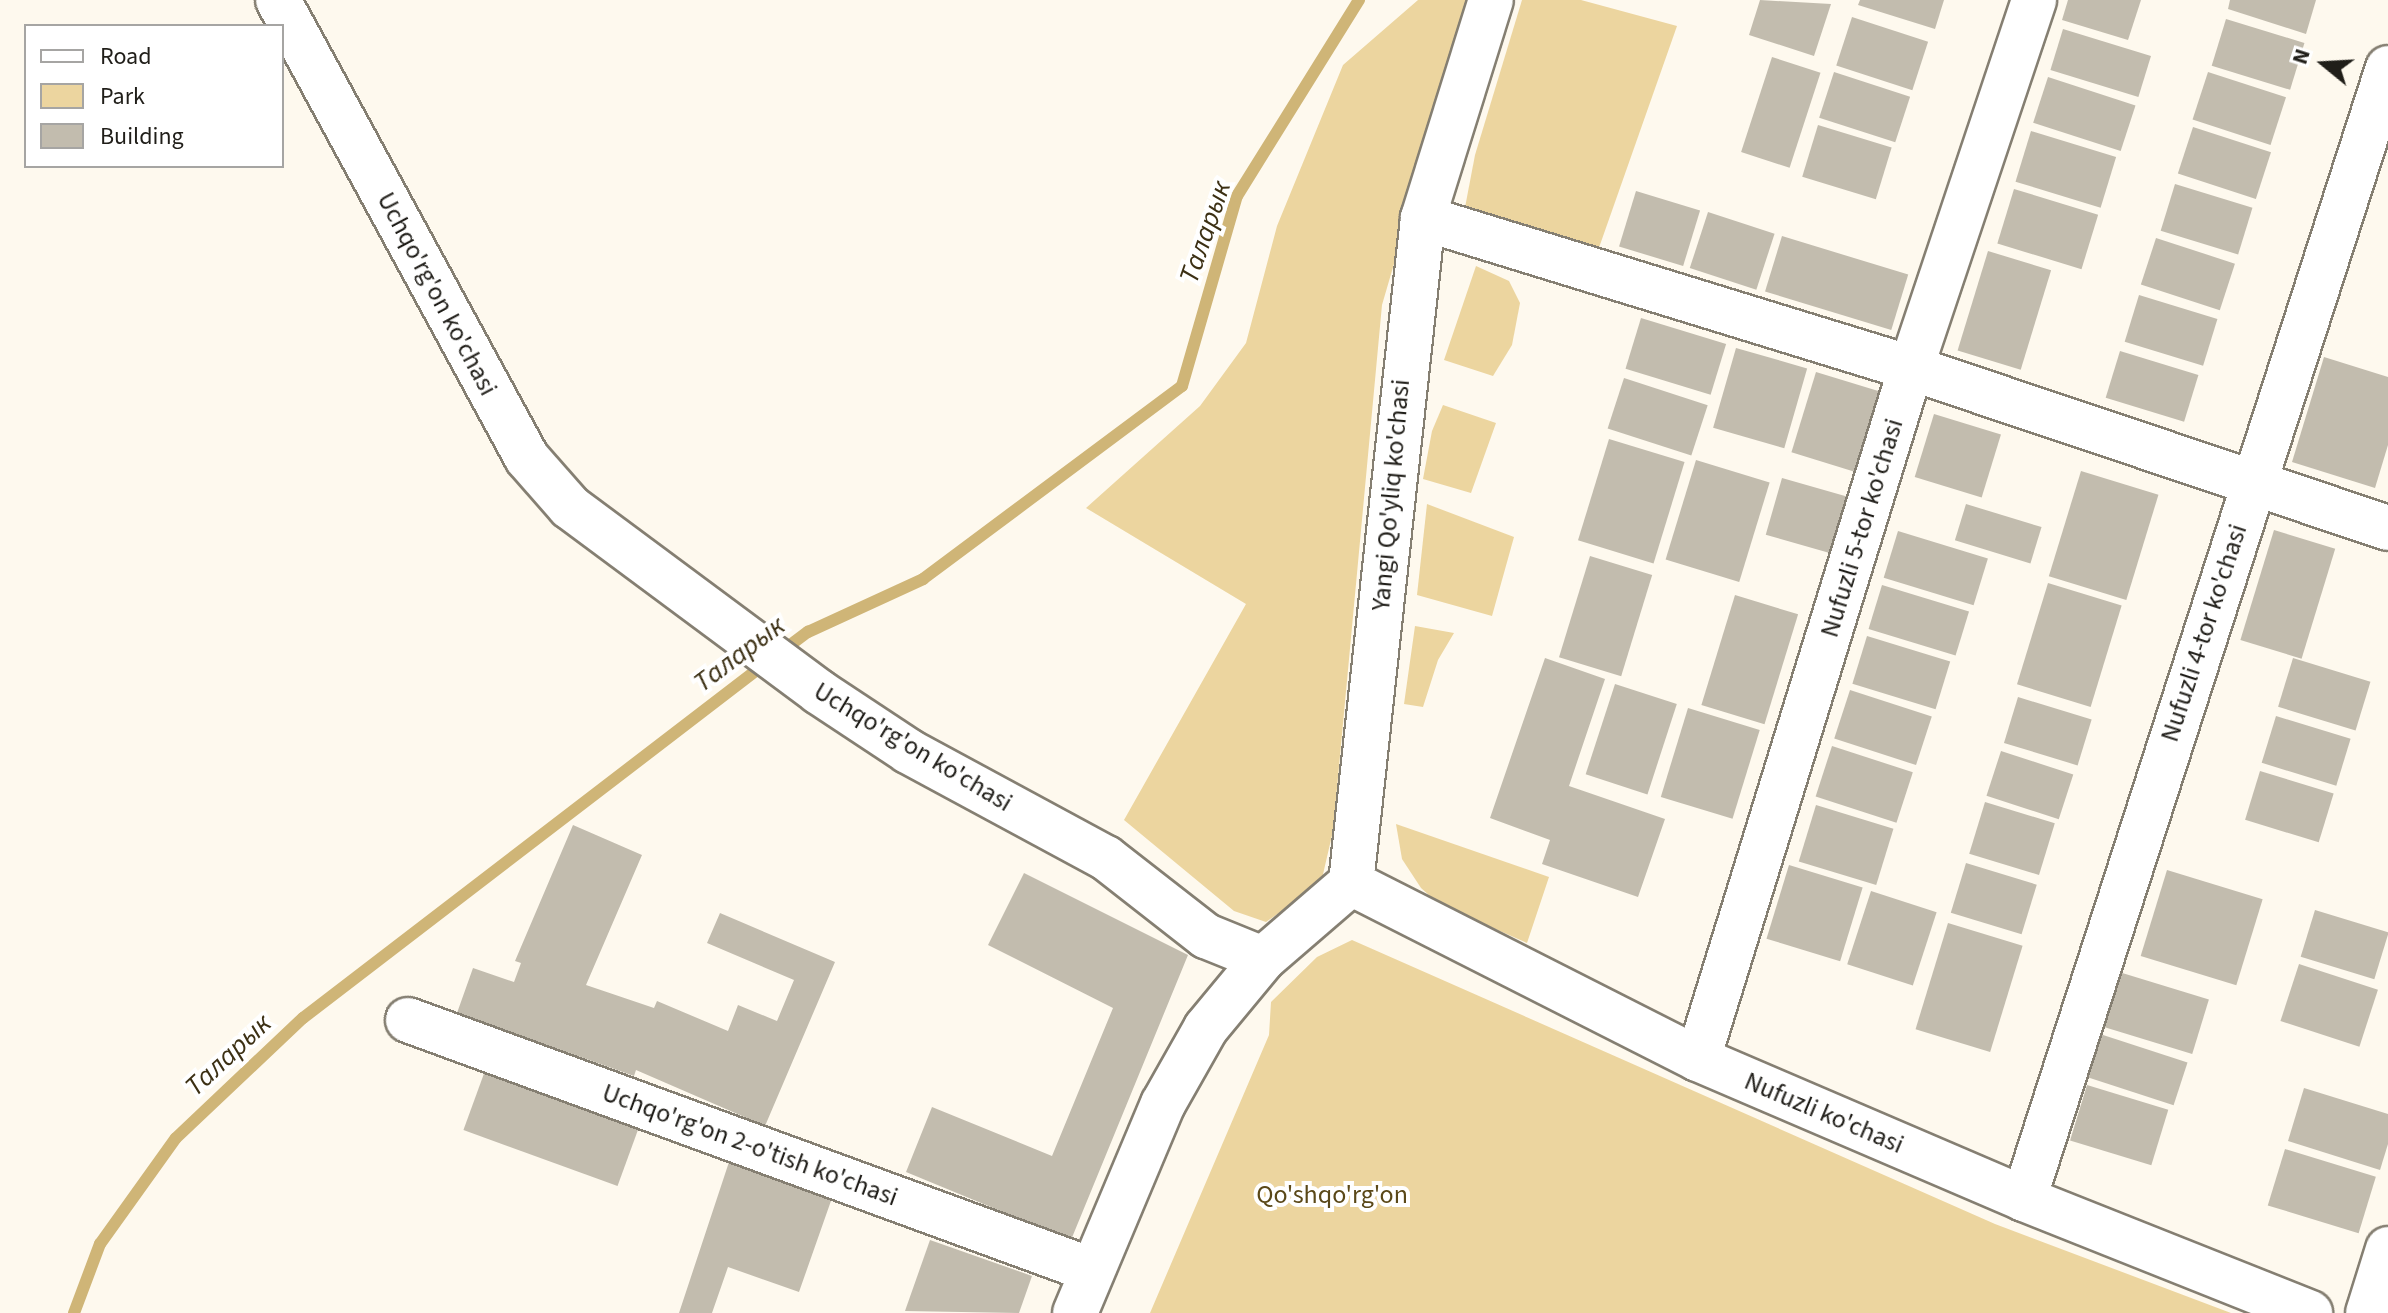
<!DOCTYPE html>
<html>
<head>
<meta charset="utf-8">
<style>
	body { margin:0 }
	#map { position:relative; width:2388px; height:1313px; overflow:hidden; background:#fef9ee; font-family:"Source Sans 3",sans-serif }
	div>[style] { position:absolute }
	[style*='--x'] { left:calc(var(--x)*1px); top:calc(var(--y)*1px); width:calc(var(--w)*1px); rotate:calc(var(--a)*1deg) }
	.green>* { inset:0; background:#ecd59f }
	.stream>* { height:12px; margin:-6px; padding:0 6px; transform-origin:6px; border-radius:6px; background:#cfb577 }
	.building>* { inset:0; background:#c2bcae; transform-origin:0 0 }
	.roads { filter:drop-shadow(2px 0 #857f72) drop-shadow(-2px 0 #857f72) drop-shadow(0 2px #857f72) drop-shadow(0 -2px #857f72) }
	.minor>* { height:44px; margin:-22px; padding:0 22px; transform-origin:22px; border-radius:22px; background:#fff }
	span { translate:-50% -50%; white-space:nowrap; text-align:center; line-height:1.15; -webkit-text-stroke:8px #fff; paint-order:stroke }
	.street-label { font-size:26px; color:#201e19 }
	.park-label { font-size:26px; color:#5a4818 }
	.water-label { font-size:28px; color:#3c3014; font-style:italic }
	.legend { position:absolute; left:24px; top:24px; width:260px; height:144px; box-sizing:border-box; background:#fff; border:2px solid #a6a5a3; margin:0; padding:10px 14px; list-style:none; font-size:24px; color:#201e19 }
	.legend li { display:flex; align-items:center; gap:16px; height:40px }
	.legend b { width:40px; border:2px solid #a6a5a3 }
	.north { position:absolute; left:2284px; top:24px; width:80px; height:80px; -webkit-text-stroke:6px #fff; paint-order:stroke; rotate:288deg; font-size:22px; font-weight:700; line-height:32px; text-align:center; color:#201e19 }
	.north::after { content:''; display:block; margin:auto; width:28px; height:36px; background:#201e19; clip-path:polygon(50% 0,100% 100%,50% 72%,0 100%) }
</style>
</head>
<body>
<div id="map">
	<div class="green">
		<i style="clip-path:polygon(1418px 0,1471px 0,1382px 305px,1333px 831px,1321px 883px,1266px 922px,1234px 911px,1124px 820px,1246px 604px,1086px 508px,1200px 406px,1246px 343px,1277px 226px,1343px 65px)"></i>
		<i style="clip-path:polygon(1522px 0,1581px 0,1677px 26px,1595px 259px,1463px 218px,1475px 155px)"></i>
		<i style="clip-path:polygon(1476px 266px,1509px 281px,1520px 303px,1512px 345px,1493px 376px,1444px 360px)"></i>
		<i style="clip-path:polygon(1443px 405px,1496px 423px,1471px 493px,1423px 479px,1432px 431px)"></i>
		<i style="clip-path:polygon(1427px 504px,1514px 537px,1492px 616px,1417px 595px)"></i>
		<i style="clip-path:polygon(1415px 626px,1454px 633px,1438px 660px,1423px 707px,1404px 704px)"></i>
		<i style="clip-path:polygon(1396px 824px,1549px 877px,1527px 943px,1439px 904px,1421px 888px,1402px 859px)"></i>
		<i style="clip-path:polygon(1352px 940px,1995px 1224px,2231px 1313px,1150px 1313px,1269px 1035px,1271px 1002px,1317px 957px)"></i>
	</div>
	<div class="stream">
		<i style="--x:781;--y:652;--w:34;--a:-37"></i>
		<i style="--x:808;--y:632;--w:127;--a:-24.7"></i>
		<i style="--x:923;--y:579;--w:323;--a:-36.7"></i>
		<i style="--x:1182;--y:386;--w:198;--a:-73.9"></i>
		<i style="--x:1237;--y:196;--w:231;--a:-58.1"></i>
		<i style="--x:74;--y:1313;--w:74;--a:-69.4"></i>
		<i style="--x:100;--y:1244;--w:130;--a:-54.4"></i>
		<i style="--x:176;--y:1138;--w:175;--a:-43.4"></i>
		<i style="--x:303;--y:1018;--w:583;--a:-37.48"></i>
	</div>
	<div class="building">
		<i style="clip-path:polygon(1760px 0,1831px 4px,1814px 56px,1749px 35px)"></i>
		<i style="clip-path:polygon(1860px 0,1944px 0,1935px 29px,1858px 5px)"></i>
		<i style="clip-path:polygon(2068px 0,2141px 0,2128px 40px,2062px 20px)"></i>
		<i style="clip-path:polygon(2230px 0,2316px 0,2306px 34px,2228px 9px)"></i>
		<i style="left:1852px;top:17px;width:80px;height:51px;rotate:18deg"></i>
		<i style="left:2226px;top:19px;width:82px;height:49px;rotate:17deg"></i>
		<i style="left:2063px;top:29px;width:92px;height:43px;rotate:17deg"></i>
		<i style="left:1772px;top:57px;width:51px;height:100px;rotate:18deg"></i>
		<i style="left:1834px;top:72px;width:80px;height:48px;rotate:18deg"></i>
		<i style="left:2208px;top:72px;width:82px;height:50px;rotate:18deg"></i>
		<i style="left:2048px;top:77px;width:92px;height:48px;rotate:18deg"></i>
		<i style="left:1818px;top:125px;width:77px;height:54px;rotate:17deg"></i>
		<i style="left:2193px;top:127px;width:82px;height:49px;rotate:18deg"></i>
		<i style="left:2031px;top:131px;width:89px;height:53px;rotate:17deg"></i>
		<i style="left:2175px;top:184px;width:81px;height:49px;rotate:17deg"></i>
		<i style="left:2014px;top:189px;width:88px;height:57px;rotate:17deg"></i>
		<i style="left:1636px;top:191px;width:67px;height:58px;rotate:17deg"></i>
		<i style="left:1708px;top:212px;width:70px;height:59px;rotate:18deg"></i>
		<i style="left:1782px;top:236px;width:132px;height:58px;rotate:17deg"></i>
		<i style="left:2156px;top:238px;width:83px;height:49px;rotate:18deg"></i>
		<i style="left:1988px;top:251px;width:66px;height:104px;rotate:17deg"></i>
		<i style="left:2139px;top:295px;width:82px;height:49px;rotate:17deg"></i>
		<i style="left:1641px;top:318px;width:89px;height:53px;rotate:17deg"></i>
		<i style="left:1736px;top:348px;width:74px;height:83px;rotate:16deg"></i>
		<i style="left:2120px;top:351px;width:82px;height:49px;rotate:17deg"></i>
		<i style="clip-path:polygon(2324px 357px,2388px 377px,2388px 445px,2375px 488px,2292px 462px)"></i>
		<i style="left:1816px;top:372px;width:66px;height:84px;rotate:17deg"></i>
		<i style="left:1624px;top:378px;width:88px;height:53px;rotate:18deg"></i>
		<i style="left:1934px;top:414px;width:70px;height:66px;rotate:17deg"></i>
		<i style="left:1609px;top:439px;width:79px;height:106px;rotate:17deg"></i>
		<i style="left:1696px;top:460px;width:77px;height:104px;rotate:17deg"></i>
		<i style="left:2081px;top:471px;width:81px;height:110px;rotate:17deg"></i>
		<i style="left:1782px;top:478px;width:71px;height:59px;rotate:16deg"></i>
		<i style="left:1966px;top:504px;width:79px;height:38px;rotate:17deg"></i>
		<i style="left:2274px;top:530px;width:64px;height:115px;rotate:17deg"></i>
		<i style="left:1898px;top:531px;width:94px;height:49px;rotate:17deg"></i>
		<i style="left:1590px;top:556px;width:65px;height:106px;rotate:17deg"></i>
		<i style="left:2048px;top:583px;width:77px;height:106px;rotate:17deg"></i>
		<i style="left:1882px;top:585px;width:91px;height:46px;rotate:17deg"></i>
		<i style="left:1735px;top:595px;width:66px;height:115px;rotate:17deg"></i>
		<i style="left:1867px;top:636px;width:87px;height:50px;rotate:17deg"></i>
		<i style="clip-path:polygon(1545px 658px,1605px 679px,1569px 786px,1665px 819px,1638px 897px,1542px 864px,1550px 840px,1490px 818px)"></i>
		<i style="left:2293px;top:658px;width:81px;height:51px;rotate:17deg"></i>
		<i style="left:1615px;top:684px;width:65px;height:95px;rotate:18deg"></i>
		<i style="left:1850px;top:690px;width:86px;height:51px;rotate:18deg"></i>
		<i style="left:2018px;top:697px;width:77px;height:48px;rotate:17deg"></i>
		<i style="left:1688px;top:708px;width:75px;height:93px;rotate:17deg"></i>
		<i style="left:2276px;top:716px;width:78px;height:49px;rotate:17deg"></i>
		<i style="left:1832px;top:746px;width:85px;height:53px;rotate:18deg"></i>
		<i style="left:2001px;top:751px;width:76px;height:47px;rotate:18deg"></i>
		<i style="left:2260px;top:771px;width:77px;height:51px;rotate:17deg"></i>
		<i style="left:1985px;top:802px;width:73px;height:54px;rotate:17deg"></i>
		<i style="left:1816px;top:805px;width:81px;height:59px;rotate:17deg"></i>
		<i style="clip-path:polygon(573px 825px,642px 855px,586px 985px,654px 1008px,657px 1001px,728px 1031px,738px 1005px,777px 1021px,794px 980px,707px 943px,720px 913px,835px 962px,765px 1126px,636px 1070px,634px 1076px,457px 1013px,473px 968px,514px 982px,521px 963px,515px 961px)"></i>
		<i style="left:1966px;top:863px;width:74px;height:52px;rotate:17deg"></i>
		<i style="left:1789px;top:865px;width:77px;height:77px;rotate:17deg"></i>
		<i style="left:2167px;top:870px;width:100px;height:90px;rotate:17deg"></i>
		<i style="clip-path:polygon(1024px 873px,1188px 955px,1071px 1240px,906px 1172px,932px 1107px,1052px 1156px,1113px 1008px,988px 945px)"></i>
		<i style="left:1871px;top:891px;width:69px;height:77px;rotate:18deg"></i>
		<i style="left:2315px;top:910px;width:77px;height:49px;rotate:17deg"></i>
		<i style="left:1948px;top:923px;width:78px;height:111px;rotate:17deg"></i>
		<i style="left:2299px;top:964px;width:83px;height:60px;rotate:18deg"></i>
		<i style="left:2119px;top:972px;width:94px;height:57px;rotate:17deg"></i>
		<i style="left:2100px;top:1034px;width:92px;height:45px;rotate:18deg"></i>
		<i style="left:486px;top:1068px;width:164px;height:66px;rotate:20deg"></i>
		<i style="left:2087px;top:1085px;width:85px;height:58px;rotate:17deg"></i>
		<i style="clip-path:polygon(2304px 1088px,2388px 1114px,2388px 1144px,2380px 1170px,2288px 1141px)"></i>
		<i style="left:2285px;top:1149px;width:95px;height:59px;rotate:17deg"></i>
		<i style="clip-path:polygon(729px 1162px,832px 1198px,799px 1292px,728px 1267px,712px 1313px,679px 1313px)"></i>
		<i style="clip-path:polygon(930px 1240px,1032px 1276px,1019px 1313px,905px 1311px)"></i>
	</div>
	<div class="roads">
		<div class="minor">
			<i style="--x:278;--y:0;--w:521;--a:61.47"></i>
			<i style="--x:527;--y:458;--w:65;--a:48.7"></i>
			<i style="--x:570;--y:507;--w:310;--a:36.6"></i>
			<i style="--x:819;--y:692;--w:107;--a:33.5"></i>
			<i style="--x:908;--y:751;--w:225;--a:28.4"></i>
			<i style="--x:1106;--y:858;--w:127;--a:38"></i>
			<i style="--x:1206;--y:936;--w:61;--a:22"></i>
			<i style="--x:1423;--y:218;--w:511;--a:17.09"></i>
			<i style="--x:1911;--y:368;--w:503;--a:18.54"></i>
			<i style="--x:1351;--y:883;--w:389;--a:26.9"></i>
			<i style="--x:1698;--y:1059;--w:355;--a:23.2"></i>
			<i style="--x:2024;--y:1199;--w:308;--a:21.7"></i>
			<i style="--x:408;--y:1020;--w:727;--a:20.1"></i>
			<i style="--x:1698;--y:1059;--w:723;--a:-72.87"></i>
			<i style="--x:1911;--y:368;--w:388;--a:-71.5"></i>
			<i style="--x:2024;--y:1199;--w:1188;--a:-72.16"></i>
			<i style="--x:1075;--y:1313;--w:227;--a:-67.2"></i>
			<i style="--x:1163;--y:1104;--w:87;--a:-60.5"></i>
			<i style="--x:1206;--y:1028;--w:89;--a:-50.4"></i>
			<i style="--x:1263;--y:959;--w:116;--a:-40.8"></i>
			<i style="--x:1351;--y:883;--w:669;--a:-83.82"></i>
			<i style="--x:1423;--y:218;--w:228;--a:-72.7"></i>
			<i style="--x:2368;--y:1313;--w:67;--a:-72.6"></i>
		</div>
	</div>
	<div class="street-label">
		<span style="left:437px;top:294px;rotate:62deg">Uchqo'rg'on ko'chasi</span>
		<span style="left:1391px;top:495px;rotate:-85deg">Yangi Qo'yliq ko'chasi</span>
		<span style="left:1862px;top:528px;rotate:-73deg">Nufuzli 5-tor ko'chasi</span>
		<span style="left:2204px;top:633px;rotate:-72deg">Nufuzli 4-tor ko'chasi</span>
		<span style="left:913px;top:747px;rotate:31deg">Uchqo'rg'on ko'chasi</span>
		<span style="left:1824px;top:1113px;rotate:23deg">Nufuzli ko'chasi</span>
		<span style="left:750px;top:1145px;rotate:20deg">Uchqo'rg'on 2-o'tish ko'chasi</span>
	</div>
	<div class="park-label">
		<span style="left:1332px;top:1195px">Qo'shqo'rg'on</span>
	</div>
	<div class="water-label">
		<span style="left:1205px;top:232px;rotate:-71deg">Таларык</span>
		<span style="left:739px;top:654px;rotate:-37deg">Таларык</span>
		<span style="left:228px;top:1055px;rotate:-43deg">Таларык</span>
	</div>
	<ul class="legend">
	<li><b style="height:10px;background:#fff"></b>Road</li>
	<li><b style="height:22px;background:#ecd59f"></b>Park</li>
	<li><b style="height:22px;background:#c2bcae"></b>Building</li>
	</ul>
	<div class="north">N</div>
</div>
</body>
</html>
